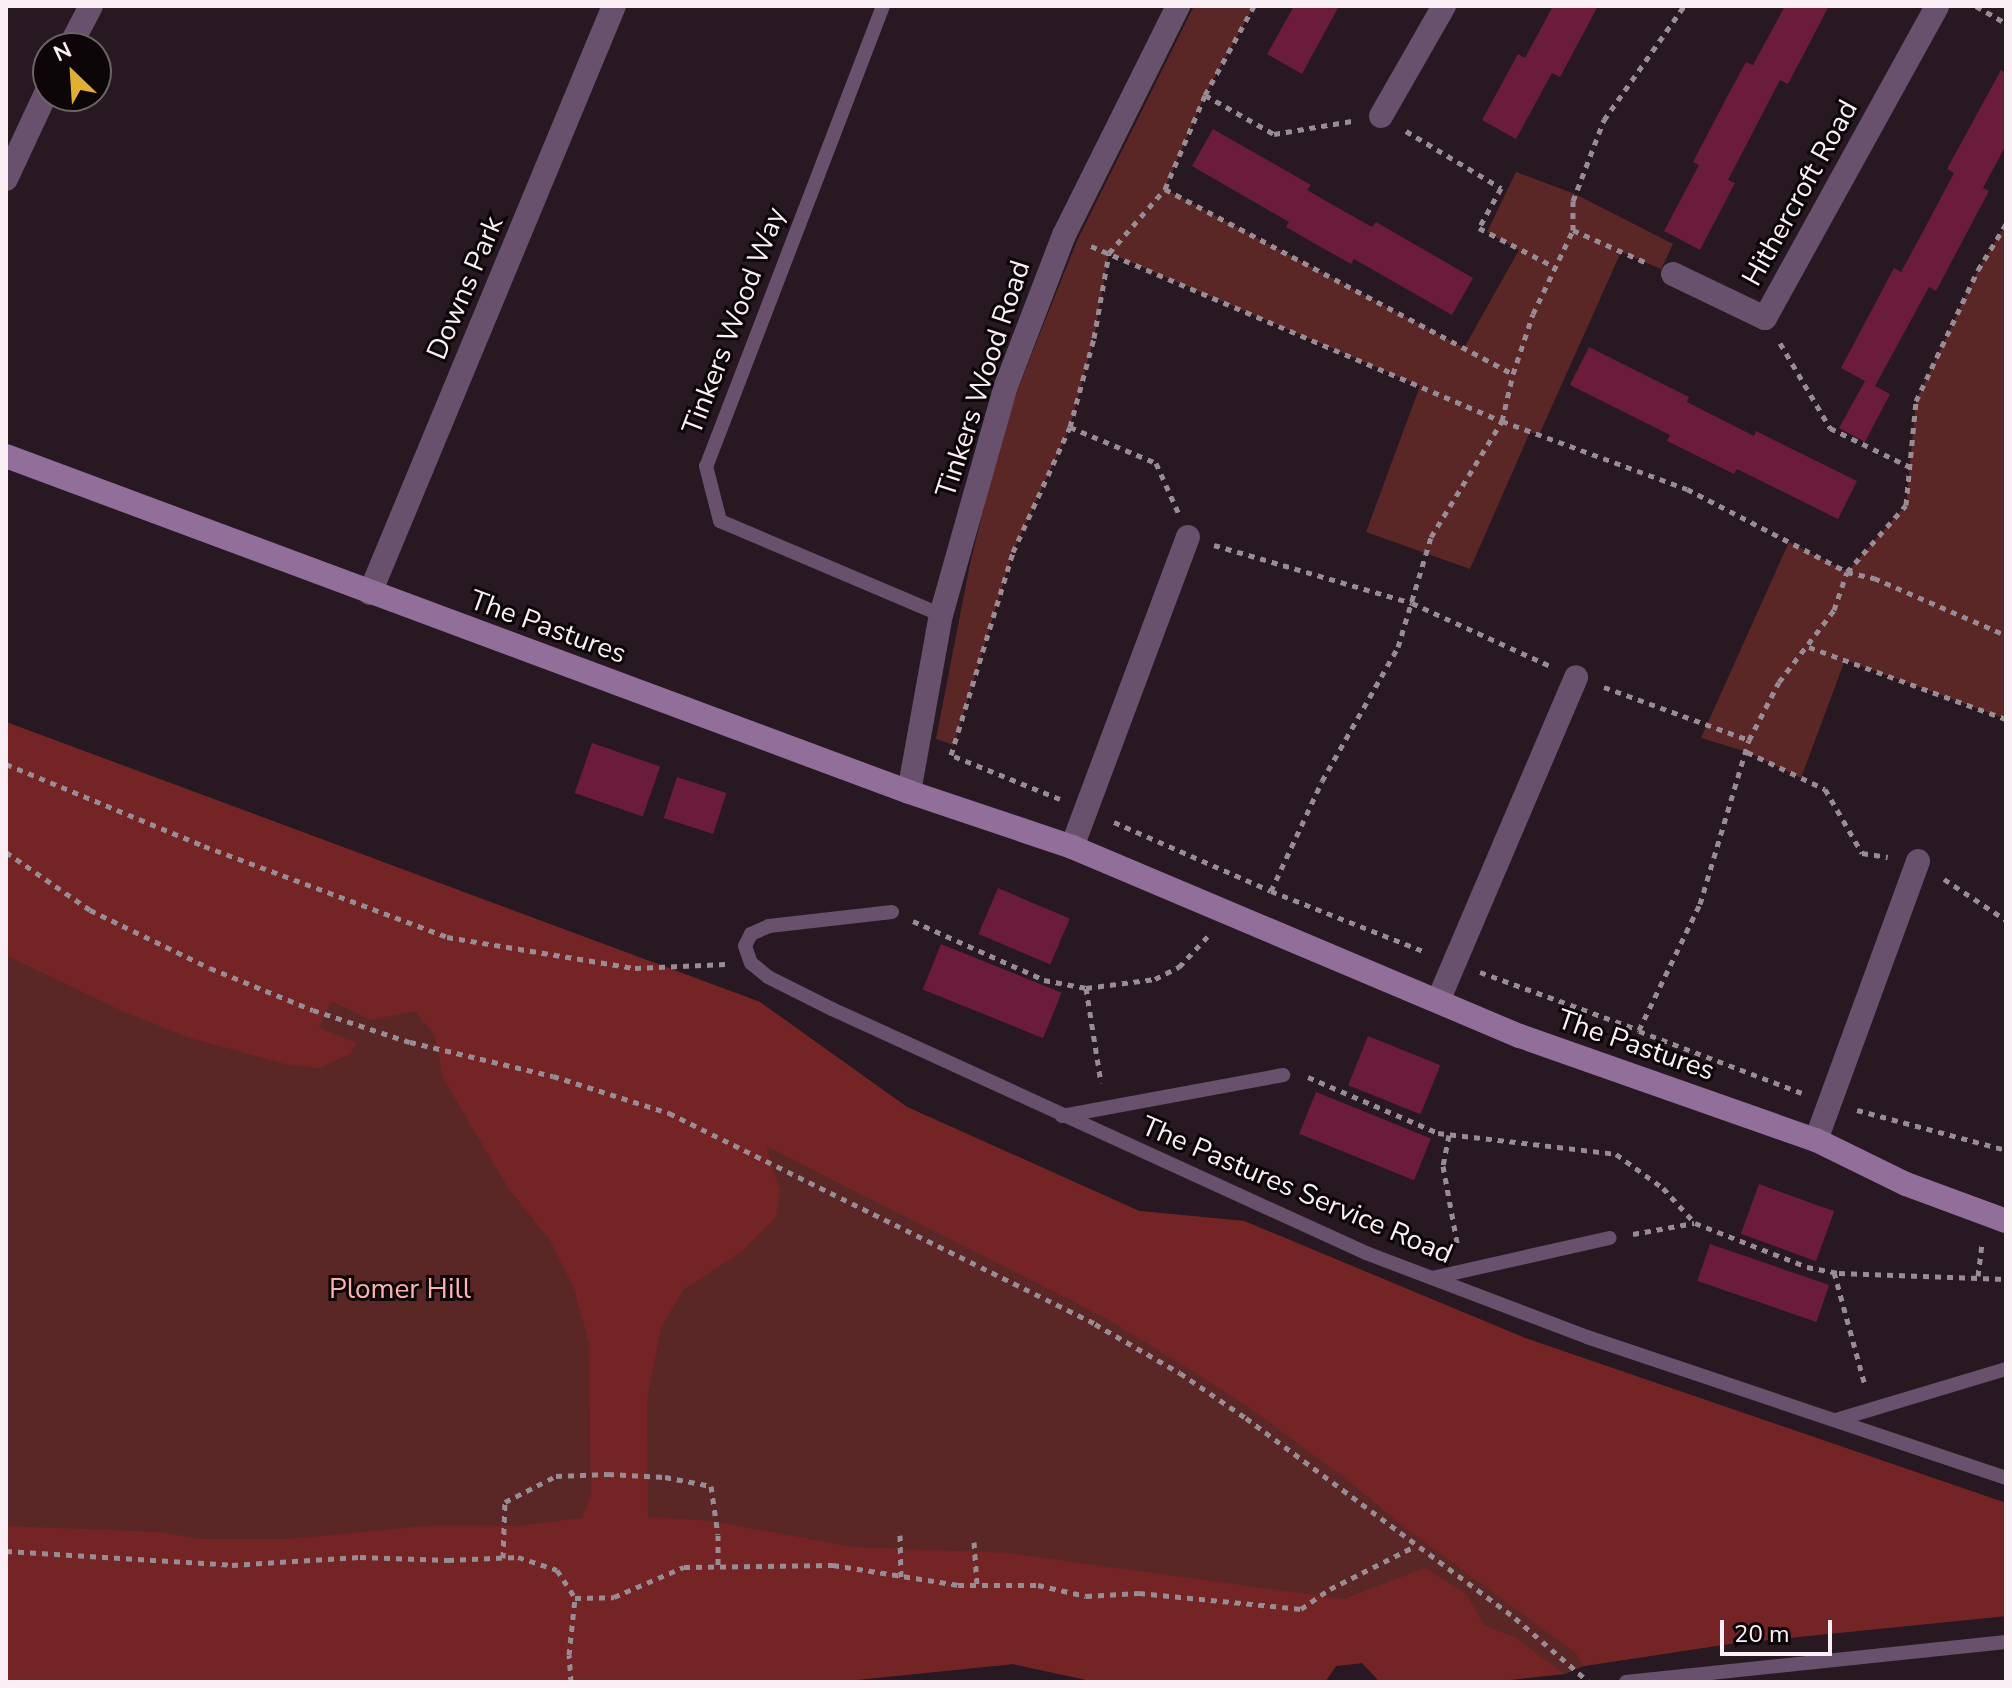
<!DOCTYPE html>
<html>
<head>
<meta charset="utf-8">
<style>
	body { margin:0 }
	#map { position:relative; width:2012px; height:1688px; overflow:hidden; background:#271822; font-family:"Nunito Sans",sans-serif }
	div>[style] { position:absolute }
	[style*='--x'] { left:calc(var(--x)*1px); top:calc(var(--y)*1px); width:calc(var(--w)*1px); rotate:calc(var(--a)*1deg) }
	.green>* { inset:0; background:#5b2726 }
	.forest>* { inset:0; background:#752426 }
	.building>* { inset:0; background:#6b1c3a; transform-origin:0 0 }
	.path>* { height:5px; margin-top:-2.5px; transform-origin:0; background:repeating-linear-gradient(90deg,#998c94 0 6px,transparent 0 12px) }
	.lane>* { height:14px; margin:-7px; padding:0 7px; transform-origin:7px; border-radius:7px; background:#68516c }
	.street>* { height:24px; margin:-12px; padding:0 12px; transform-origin:12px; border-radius:12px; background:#68516c }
	.secondary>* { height:24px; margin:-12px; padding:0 12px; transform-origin:12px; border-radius:12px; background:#926e9a }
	span { translate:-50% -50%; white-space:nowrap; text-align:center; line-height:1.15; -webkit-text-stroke:6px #0c0609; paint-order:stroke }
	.street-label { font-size:28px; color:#faeff5 }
	.park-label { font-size:28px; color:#fbb1ad }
	.frame { position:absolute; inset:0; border:8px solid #faeff5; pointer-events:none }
	.north { position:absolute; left:32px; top:32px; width:80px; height:80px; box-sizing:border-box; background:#0c0609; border:2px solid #6b6367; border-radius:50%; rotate:335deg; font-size:22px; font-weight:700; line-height:32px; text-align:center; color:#faeff5 }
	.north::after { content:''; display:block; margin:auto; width:28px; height:36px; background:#e1af34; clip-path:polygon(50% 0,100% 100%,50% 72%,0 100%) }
	.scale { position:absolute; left:1720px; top:1620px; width:112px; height:36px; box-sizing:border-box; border:4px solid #faeff5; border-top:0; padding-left:10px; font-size:24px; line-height:28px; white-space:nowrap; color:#faeff5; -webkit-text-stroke:6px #0c0609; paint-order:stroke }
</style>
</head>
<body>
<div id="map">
	<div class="green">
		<i style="clip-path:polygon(1194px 6px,1254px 6px,1205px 95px,1165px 189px,1464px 348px,1519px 250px,1487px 232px,1516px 172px,1575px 194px,1673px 244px,1661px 269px,1621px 252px,1539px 435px,1530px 432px,1470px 569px,1366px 532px,1420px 386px,1109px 253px,1094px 338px,1070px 427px,1013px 552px,954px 745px,936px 739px,970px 564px,1005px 421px,1077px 241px)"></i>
		<i style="clip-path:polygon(2006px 224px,2006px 719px,1845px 660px,1801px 778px,1747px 752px,1701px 738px,1789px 542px,1847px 572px,1906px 505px,1916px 401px,1978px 270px)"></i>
		<i style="clip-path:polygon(6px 722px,760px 1002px,907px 1107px,1139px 1211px,1244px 1221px,1525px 1338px,2006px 1503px,2006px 1616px,1729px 1644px,1584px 1666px,1565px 1674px,1490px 1682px,1380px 1682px,1362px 1663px,1336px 1666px,1325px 1682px,1096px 1682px,1013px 1664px,836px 1682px,6px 1682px)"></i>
	</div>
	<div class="forest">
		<i style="clip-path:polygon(6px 722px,760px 1002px,907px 1107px,1139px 1211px,1244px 1221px,1525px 1338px,2006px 1503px,2006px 1616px,1729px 1644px,1584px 1666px,1577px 1654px,1407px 1529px,1346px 1479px,1250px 1408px,1183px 1365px,1100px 1315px,766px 1146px,780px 1191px,776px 1217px,742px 1251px,683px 1290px,661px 1327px,647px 1400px,648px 1517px,711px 1521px,853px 1547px,1006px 1553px,1344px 1599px,1425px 1568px,1466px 1594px,1485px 1626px,1514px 1637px,1564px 1674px,1490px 1682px,1380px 1682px,1362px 1663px,1336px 1666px,1325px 1682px,1096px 1682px,1013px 1664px,836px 1682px,6px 1682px,6px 1526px,160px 1532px,200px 1539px,290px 1539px,437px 1525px,519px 1526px,582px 1518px,591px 1496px,589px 1343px,574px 1288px,550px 1240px,509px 1189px,443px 1078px,435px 1035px,415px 1011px,371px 1020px,331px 1001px,319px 1028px,356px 1043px,350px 1054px,319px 1068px,289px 1065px,187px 1037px,118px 1009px,6px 955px)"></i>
	</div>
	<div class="building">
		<i style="clip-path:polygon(1294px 6px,1339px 6px,1302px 74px,1267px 54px)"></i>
		<i style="clip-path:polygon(1553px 6px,1598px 6px,1560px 77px,1552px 73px,1516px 139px,1482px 120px,1518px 54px,1525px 58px)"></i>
		<i style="clip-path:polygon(1785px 6px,1829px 6px,1788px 84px,1780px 80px,1728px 180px,1735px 183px,1700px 250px,1664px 231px,1699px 165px,1693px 162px,1728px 95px,1746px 62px,1753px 65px)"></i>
		<i style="clip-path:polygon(2001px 70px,2006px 73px,2006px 145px,1983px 188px,1989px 191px,1936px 291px,1929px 287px,1875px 386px,1890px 394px,1865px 442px,1839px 428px,1865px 381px,1841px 368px,1894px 268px,1901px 272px,1919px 239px,1954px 173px,1947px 169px)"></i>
		<i style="clip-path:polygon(1213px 129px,1311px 185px,1307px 190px,1340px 209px,1372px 227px,1376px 222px,1473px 278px,1452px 315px,1354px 259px,1351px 264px,1319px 246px,1286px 227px,1289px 222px,1192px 166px)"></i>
		<i style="clip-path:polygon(1589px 347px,1689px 397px,1687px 402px,1754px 436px,1756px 431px,1857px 481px,1838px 519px,1737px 469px,1734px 474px,1667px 441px,1670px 435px,1570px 385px)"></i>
		<i style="left:592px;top:743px;width:72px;height:53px;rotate:19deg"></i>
		<i style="left:677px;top:777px;width:52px;height:43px;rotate:18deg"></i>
		<i style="left:998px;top:888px;width:78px;height:50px;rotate:23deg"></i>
		<i style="left:941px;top:944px;width:130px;height:49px;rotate:22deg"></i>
		<i style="left:1368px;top:1036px;width:78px;height:53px;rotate:22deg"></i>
		<i style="left:1316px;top:1092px;width:124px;height:45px;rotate:22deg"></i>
		<i style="left:1759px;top:1184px;width:80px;height:53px;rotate:20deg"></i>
		<i style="left:1710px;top:1244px;width:126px;height:39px;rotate:19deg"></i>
	</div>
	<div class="path">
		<i style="--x:1976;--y:6;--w:34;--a:30"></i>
		<i style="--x:1205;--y:95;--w:79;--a:29.5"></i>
		<i style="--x:1274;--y:134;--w:79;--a:-9.5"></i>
		<i style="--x:1406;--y:131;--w:111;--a:31"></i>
		<i style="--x:1501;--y:188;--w:46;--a:118.8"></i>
		<i style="--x:1479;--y:228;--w:85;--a:27.2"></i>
		<i style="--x:1165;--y:189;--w:394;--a:28"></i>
		<i style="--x:1573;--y:230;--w:79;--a:24"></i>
		<i style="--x:1091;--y:246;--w:447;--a:23.1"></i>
		<i style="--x:1502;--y:421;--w:197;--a:20.2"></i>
		<i style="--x:1687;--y:489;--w:180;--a:27.4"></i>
		<i style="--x:1847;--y:572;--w:28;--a:13"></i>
		<i style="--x:1874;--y:578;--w:144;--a:23.4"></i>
		<i style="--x:1780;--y:343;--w:99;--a:59.5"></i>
		<i style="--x:1830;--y:428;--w:89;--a:26"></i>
		<i style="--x:1070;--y:427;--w:93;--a:22.7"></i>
		<i style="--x:1156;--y:463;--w:54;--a:65.8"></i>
		<i style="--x:1214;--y:545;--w:206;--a:16.3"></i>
		<i style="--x:1412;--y:603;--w:152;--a:24.5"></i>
		<i style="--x:1809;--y:647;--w:210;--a:20.1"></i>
		<i style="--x:1604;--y:687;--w:154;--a:20.1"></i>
		<i style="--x:1747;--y:752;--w:86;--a:25.4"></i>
		<i style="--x:1825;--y:789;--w:74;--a:60"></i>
		<i style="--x:1862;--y:853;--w:26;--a:9"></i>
		<i style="--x:6;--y:764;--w:214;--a:22.5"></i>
		<i style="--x:204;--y:846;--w:259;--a:20.5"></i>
		<i style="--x:447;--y:937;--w:191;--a:9.4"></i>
		<i style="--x:635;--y:968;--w:91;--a:-2.5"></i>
		<i style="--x:1060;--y:799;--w:118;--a:-158"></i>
		<i style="--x:951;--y:755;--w:212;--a:-73"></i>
		<i style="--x:1013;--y:552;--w:137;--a:-65.5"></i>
		<i style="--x:1070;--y:427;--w:92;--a:-74.9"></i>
		<i style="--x:1094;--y:338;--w:86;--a:-80"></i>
		<i style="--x:1109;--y:253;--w:85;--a:-48.8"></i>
		<i style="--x:1165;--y:189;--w:102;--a:-66.9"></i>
		<i style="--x:1205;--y:95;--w:102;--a:-61.2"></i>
		<i style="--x:1114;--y:822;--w:171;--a:23.7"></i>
		<i style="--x:1271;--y:891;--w:167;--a:21.5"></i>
		<i style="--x:6;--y:852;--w:102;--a:34.6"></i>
		<i style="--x:90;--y:910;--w:133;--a:25.8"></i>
		<i style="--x:210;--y:968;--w:111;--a:22.2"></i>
		<i style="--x:313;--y:1010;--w:102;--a:18.3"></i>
		<i style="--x:410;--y:1042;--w:147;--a:13.4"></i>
		<i style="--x:553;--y:1076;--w:122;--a:17.7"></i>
		<i style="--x:669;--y:1113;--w:475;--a:26.3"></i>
		<i style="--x:1095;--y:1324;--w:98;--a:30"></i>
		<i style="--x:1180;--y:1373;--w:80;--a:34.3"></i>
		<i style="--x:1246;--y:1418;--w:335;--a:36.6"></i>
		<i style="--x:1515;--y:1618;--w:98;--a:40.9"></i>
		<i style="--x:1944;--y:879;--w:74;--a:33.5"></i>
		<i style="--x:1271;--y:891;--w:121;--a:-65.1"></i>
		<i style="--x:1322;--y:781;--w:154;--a:-60.4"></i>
		<i style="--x:1398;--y:647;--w:115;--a:-73.3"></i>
		<i style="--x:1431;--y:537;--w:136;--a:-58.5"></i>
		<i style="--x:1502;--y:421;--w:48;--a:-76.8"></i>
		<i style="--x:1513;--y:374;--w:63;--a:-71.6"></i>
		<i style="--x:1533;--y:314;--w:93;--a:-64.5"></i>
		<i style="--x:1573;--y:230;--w:29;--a:-90"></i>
		<i style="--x:1573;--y:201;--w:87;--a:-69.1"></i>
		<i style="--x:1604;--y:120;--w:139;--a:-54.9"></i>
		<i style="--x:913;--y:921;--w:144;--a:24.2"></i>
		<i style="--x:1044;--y:980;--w:43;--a:10.8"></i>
		<i style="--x:1086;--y:988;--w:70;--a:-7.4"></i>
		<i style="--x:1155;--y:979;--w:27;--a:-27"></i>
		<i style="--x:1179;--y:967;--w:42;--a:-46.9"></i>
		<i style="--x:1480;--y:972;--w:169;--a:20"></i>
		<i style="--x:1639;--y:1030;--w:140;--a:-64.2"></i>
		<i style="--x:1700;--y:904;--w:171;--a:-73.4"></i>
		<i style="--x:1749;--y:740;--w:65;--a:-62.7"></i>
		<i style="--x:1779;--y:682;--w:91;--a:-52.6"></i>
		<i style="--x:1834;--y:610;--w:40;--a:-71.1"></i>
		<i style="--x:1847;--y:572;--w:89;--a:-48.6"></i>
		<i style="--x:1906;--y:505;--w:104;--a:-84.5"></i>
		<i style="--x:1916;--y:401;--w:145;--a:-64.7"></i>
		<i style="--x:1978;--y:270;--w:54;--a:-58.7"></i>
		<i style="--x:1086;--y:988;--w:96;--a:81"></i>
		<i style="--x:1639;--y:1031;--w:174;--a:20.8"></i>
		<i style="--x:1308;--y:1077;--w:142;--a:23.3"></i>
		<i style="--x:1438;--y:1133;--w:179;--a:6.7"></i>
		<i style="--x:1616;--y:1154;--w:58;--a:35.9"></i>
		<i style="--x:1663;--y:1188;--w:47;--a:47.6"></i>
		<i style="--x:1695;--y:1223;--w:120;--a:21.4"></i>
		<i style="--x:1807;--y:1267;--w:33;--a:11"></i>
		<i style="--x:1839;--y:1273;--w:167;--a:2.1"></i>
		<i style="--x:1857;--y:1110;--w:154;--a:15"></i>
		<i style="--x:1449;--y:1135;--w:32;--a:101"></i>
		<i style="--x:1443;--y:1166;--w:83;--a:79.6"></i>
		<i style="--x:1633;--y:1234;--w:62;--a:-10.2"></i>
		<i style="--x:1834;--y:1272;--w:117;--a:74.7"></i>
		<i style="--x:1978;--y:1276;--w:31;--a:-83"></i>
		<i style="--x:900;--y:1535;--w:43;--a:88.7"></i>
		<i style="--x:974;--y:1542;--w:43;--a:86"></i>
		<i style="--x:6;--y:1551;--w:226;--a:3.5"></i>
		<i style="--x:232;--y:1565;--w:128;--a:-3.6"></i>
		<i style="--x:360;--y:1557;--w:88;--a:2"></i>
		<i style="--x:448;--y:1560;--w:70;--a:-2.5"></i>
		<i style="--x:518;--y:1557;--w:41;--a:18.4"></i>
		<i style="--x:557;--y:1570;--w:33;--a:57"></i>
		<i style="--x:575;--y:1598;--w:39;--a:-1"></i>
		<i style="--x:614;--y:1597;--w:76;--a:-23.2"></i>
		<i style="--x:684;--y:1567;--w:149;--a:-0.8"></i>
		<i style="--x:833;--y:1565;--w:127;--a:9.1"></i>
		<i style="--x:958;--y:1585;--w:80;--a:0"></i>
		<i style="--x:1038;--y:1585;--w:49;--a:12.9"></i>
		<i style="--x:1086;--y:1596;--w:53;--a:-3.2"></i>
		<i style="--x:1139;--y:1593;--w:163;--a:5.6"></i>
		<i style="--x:1301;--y:1609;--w:35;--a:-35"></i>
		<i style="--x:1330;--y:1589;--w:95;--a:-26.8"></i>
		<i style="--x:503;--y:1558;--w:56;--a:-88"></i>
		<i style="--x:505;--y:1502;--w:57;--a:-27"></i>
		<i style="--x:556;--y:1476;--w:52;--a:-2.2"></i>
		<i style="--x:608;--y:1474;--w:57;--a:3"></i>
		<i style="--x:665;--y:1477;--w:47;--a:11.1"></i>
		<i style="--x:711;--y:1486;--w:49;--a:81.9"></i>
		<i style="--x:718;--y:1535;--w:31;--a:90"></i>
		<i style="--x:571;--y:1682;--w:27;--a:-94"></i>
		<i style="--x:569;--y:1655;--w:57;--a:-84"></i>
	</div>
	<div class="lane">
		<i style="--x:883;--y:6;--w:493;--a:111"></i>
		<i style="--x:706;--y:466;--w:57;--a:75.7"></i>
		<i style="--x:720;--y:521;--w:240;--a:23"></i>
		<i style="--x:892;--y:912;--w:124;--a:173.5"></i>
		<i style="--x:769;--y:926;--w:20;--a:156"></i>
		<i style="--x:751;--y:934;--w:13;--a:117"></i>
		<i style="--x:745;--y:946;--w:18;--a:71"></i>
		<i style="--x:751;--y:963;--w:22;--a:39"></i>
		<i style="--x:768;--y:977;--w:72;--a:26.6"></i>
		<i style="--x:832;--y:1009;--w:587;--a:24.56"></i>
		<i style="--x:1366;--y:1253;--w:236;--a:20.8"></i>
		<i style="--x:1587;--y:1337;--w:442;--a:18.6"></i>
		<i style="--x:1062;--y:1116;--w:225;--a:-10.5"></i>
		<i style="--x:1432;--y:1278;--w:182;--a:-12.7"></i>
		<i style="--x:1836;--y:1420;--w:177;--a:-16.7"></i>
		<i style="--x:1626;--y:1682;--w:382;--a:-6"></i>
	</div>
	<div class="street">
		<i style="--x:69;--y:48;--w:47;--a:-62.4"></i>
		<i style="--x:1381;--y:116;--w:127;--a:-60.2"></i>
		<i style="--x:6;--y:179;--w:99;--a:-65"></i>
		<i style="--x:1673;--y:274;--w:102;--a:25.6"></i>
		<i style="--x:1765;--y:318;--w:356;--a:-61.1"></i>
		<i style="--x:370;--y:593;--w:636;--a:-67.43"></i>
		<i style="--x:909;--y:792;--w:180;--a:-79.8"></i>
		<i style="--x:941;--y:615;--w:238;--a:-74.2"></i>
		<i style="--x:1006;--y:386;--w:162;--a:-69"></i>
		<i style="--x:1064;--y:235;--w:256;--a:-63.5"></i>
		<i style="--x:1072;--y:847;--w:331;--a:-69.5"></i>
		<i style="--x:1438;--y:1001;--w:352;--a:-66.9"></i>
		<i style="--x:1816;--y:1140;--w:297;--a:-69.9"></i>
	</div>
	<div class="secondary">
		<i style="--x:6;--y:456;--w:963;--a:20.41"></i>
		<i style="--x:909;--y:792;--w:172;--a:18.6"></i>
		<i style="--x:1072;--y:847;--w:486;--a:22.9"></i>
		<i style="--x:1520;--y:1036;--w:314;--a:19.4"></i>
		<i style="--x:1816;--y:1140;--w:100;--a:26.1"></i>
		<i style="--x:1906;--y:1184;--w:107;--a:20.3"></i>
	</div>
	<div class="street-label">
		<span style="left:1800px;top:193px;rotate:-61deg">Hithercroft Road</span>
		<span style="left:465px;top:288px;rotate:-67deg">Downs Park</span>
		<span style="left:734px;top:321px;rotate:-69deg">Tinkers Wood Way</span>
		<span style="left:983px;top:379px;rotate:-72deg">Tinkers Wood Road</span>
		<span style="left:548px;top:627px;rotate:20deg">The Pastures</span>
		<span style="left:1636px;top:1045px;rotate:19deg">The Pastures</span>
		<span style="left:1297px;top:1190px;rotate:23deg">The Pastures Service Road</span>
	</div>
	<div class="park-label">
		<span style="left:400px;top:1289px">Plomer Hill</span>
	</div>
	<div class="frame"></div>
	<div class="north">N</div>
	<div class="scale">20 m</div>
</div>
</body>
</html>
